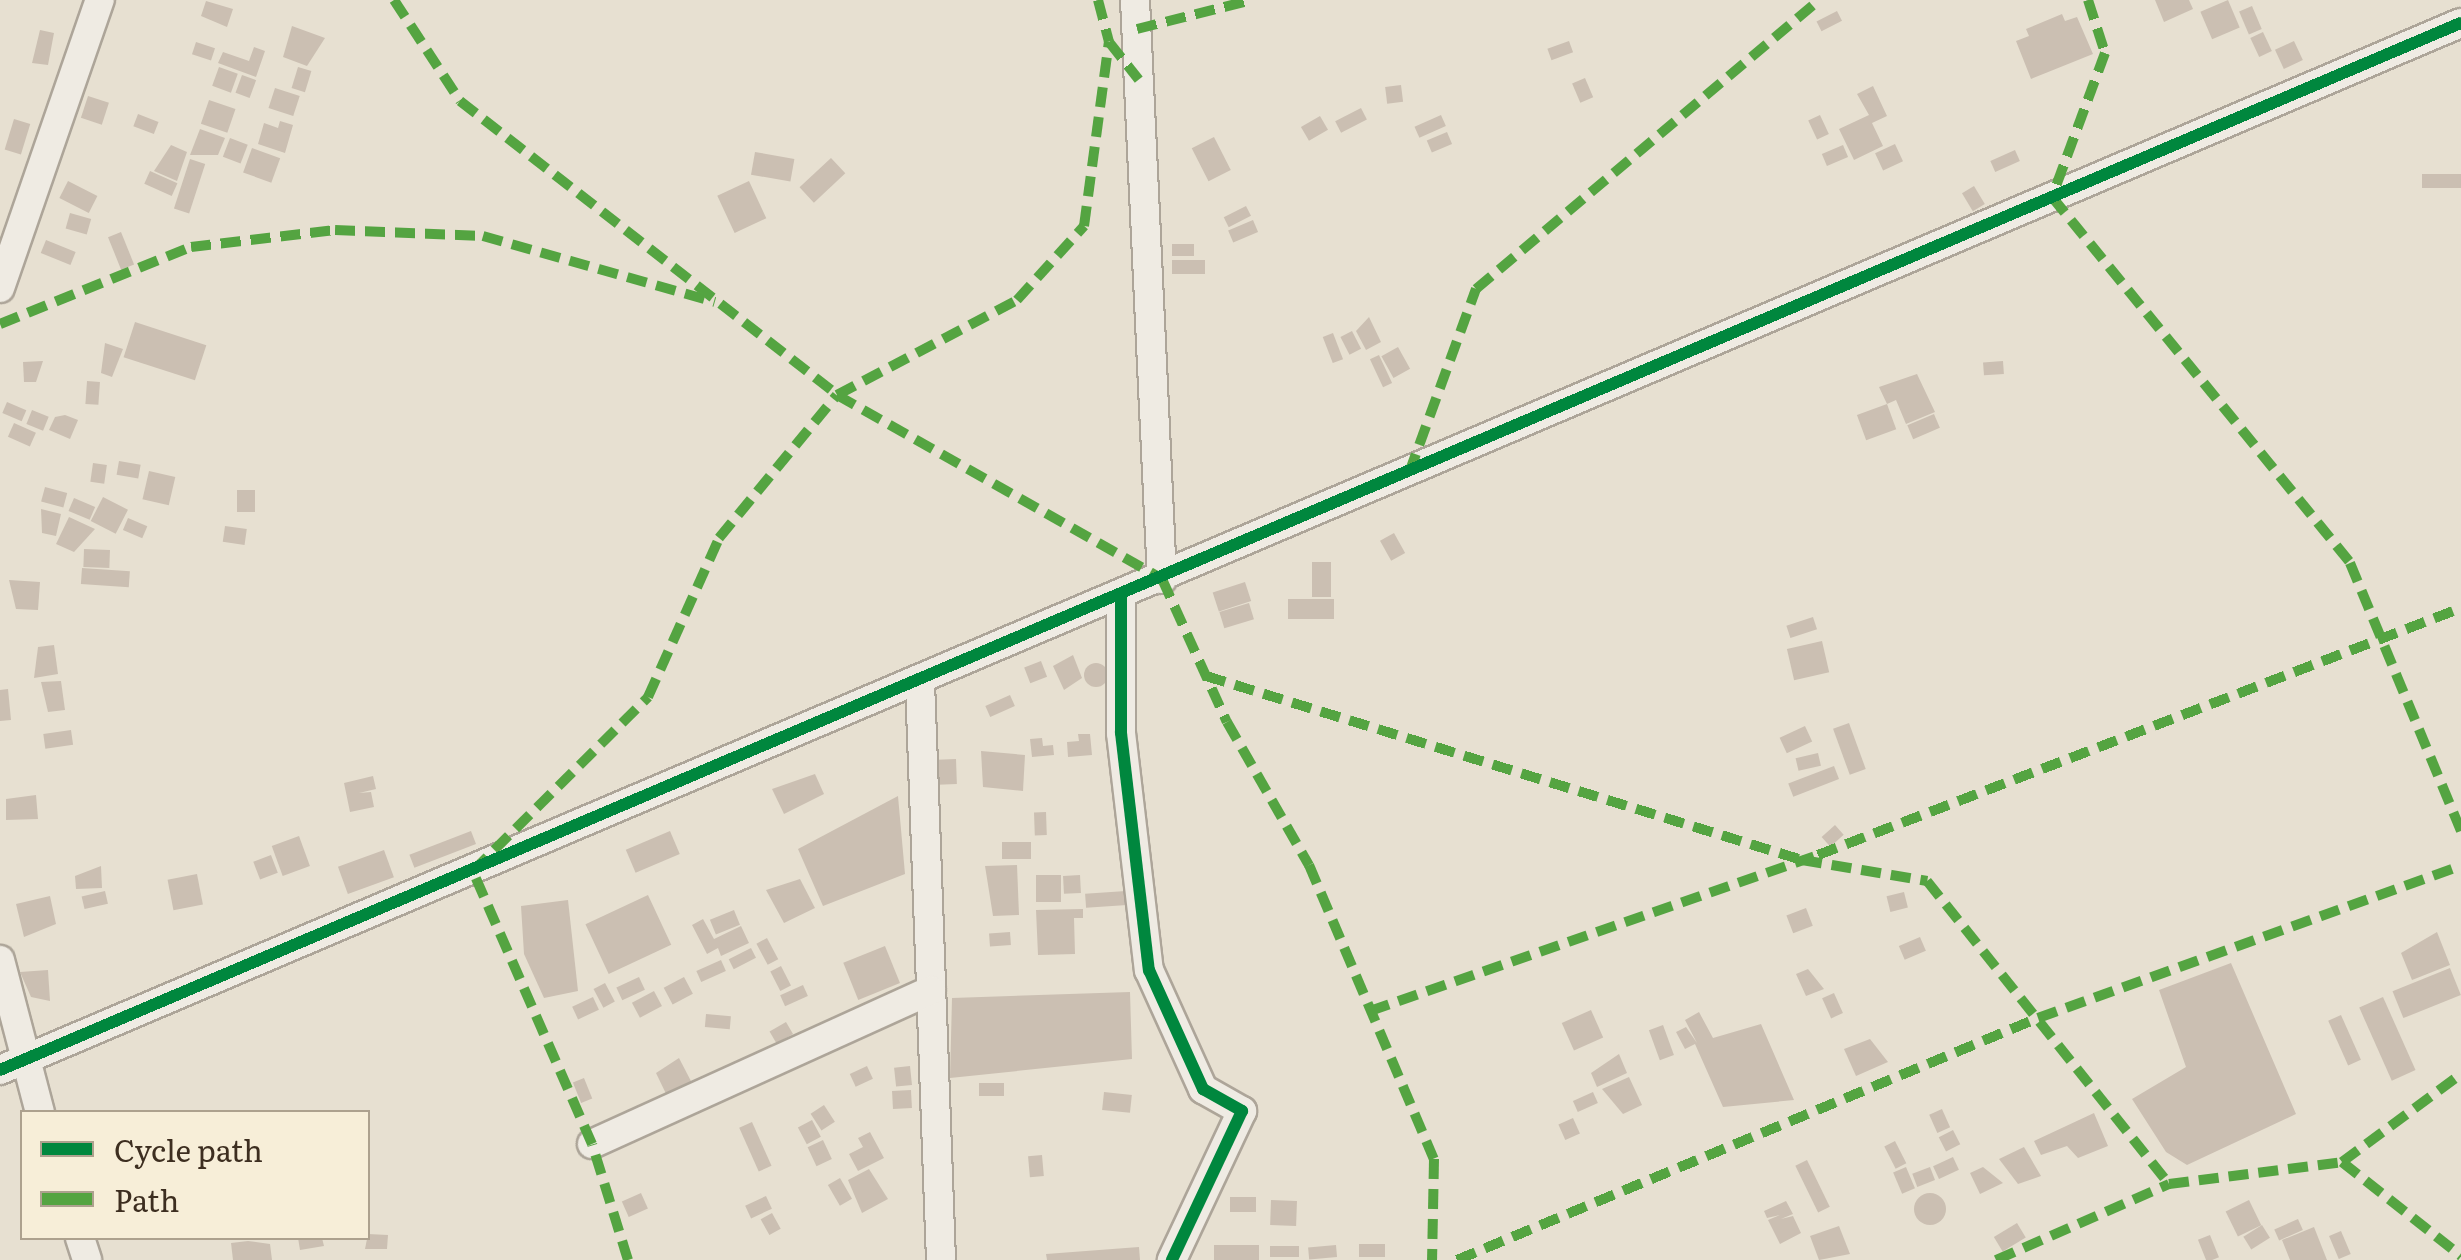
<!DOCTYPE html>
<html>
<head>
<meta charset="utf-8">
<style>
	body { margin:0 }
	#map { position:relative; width:2461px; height:1260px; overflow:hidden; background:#e7e0d1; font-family:Literata,serif }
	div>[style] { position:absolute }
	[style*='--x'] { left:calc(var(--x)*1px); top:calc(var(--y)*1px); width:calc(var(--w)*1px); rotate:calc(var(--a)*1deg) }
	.building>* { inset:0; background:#cbbfb2; transform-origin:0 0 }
	.round { border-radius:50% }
	.roads { filter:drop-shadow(2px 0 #ada599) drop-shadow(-2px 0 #ada599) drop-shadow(0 2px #ada599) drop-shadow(0 -2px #ada599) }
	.minor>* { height:28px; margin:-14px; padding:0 14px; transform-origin:14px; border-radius:14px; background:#efebe3 }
	.quiet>* { height:10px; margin-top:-5px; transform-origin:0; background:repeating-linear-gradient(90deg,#54a441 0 20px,transparent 0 30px) }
	.cycleway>* { height:12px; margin:-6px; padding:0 6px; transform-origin:6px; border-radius:6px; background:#00873e }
	span { translate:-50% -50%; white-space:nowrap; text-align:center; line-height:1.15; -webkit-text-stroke:8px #f7eed8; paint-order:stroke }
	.legend { position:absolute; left:20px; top:1110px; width:350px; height:130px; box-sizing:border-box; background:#f7eed8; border:2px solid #ada18e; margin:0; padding:12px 18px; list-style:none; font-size:30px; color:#3d2e20 }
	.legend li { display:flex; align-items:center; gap:20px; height:50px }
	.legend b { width:50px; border:2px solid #ada18e }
</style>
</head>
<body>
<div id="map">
	<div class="building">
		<i style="clip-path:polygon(2155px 0,2189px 0,2193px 9px,2164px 22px)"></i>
		<i style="left:2228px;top:0;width:30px;height:30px;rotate:67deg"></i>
		<i style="clip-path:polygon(206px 1px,233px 9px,227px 27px,201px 16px)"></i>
		<i style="left:2252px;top:6px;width:25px;height:14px;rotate:67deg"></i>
		<i style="left:1837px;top:11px;width:11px;height:23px;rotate:63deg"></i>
		<i style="clip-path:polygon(2062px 14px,2065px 21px,2077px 17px,2093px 54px,2031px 79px,2016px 41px,2029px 36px,2026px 29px)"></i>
		<i style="clip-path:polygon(292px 26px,325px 38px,307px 66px,283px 57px)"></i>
		<i style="clip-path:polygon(40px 30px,54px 33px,48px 65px,32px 63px)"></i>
		<i style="left:2263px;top:32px;width:21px;height:14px;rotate:65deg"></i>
		<i style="left:1569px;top:41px;width:12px;height:23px;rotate:70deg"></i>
		<i style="left:2294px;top:41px;width:21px;height:21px;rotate:65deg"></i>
		<i style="left:196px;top:42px;width:20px;height:13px;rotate:18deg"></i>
		<i style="clip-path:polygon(254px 47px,265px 51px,256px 77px,218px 63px,223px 52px,249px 61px)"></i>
		<i style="left:219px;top:67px;width:20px;height:20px;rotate:20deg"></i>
		<i style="left:298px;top:67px;width:14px;height:22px;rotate:17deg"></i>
		<i style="left:242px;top:75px;width:15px;height:19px;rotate:20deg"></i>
		<i style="left:1585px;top:78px;width:21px;height:14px;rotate:67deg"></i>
		<i style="left:1401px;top:85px;width:17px;height:16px;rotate:83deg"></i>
		<i style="clip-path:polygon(1873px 86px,1887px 116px,1872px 123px,1883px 146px,1854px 160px,1839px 129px,1869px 115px,1857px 94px)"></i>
		<i style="left:275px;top:88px;width:26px;height:21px;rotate:18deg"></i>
		<i style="left:88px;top:96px;width:22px;height:23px;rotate:18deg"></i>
		<i style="left:209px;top:100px;width:28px;height:25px;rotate:19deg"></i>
		<i style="left:1361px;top:108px;width:13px;height:29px;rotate:63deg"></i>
		<i style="left:138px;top:114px;width:22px;height:13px;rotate:21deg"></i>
		<i style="left:1441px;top:115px;width:12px;height:29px;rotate:66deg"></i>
		<i style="left:1820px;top:115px;width:21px;height:13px;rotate:65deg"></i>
		<i style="left:1320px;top:116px;width:16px;height:22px;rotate:60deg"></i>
		<i style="left:14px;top:119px;width:17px;height:32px;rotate:17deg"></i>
		<i style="clip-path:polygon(280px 121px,293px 125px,285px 153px,258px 144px,264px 123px,278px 128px)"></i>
		<i style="clip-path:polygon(200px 129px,225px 138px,218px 155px,190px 155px)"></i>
		<i style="left:1447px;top:132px;width:13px;height:22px;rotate:67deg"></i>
		<i style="left:1214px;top:137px;width:37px;height:25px;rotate:63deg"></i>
		<i style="left:230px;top:138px;width:19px;height:20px;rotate:21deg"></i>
		<i style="left:1895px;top:144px;width:19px;height:22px;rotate:65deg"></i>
		<i style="clip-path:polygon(171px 145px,187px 152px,177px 181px,154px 171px)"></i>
		<i style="left:1843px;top:145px;width:13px;height:23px;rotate:67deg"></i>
		<i style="left:252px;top:148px;width:30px;height:26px;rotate:20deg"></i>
		<i style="left:2015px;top:150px;width:12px;height:27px;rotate:66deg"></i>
		<i style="left:755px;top:152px;width:40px;height:23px;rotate:10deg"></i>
		<i style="left:831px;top:158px;width:21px;height:43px;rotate:47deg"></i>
		<i style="left:190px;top:159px;width:16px;height:52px;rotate:18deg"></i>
		<i style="left:150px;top:171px;width:30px;height:14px;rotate:24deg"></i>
		<i style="left:2461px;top:174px;width:14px;height:39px;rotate:90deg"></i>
		<i style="left:68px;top:181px;width:33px;height:19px;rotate:27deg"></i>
		<i style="left:749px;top:181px;width:41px;height:35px;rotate:65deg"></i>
		<i style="left:1974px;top:186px;width:21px;height:14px;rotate:59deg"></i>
		<i style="left:1246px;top:206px;width:11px;height:25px;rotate:63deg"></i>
		<i style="left:70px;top:213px;width:22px;height:16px;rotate:16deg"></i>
		<i style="left:1253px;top:220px;width:13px;height:27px;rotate:67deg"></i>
		<i style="left:121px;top:232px;width:35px;height:14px;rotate:68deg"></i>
		<i style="left:46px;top:240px;width:32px;height:14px;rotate:22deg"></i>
		<i style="left:1172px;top:244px;width:22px;height:12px"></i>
		<i style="left:1205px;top:260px;width:14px;height:33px;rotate:90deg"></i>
		<i style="clip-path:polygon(1369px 317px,1381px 342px,1366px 350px,1356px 331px)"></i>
		<i style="left:135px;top:322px;width:75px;height:37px;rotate:18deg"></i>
		<i style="left:1352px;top:331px;width:20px;height:13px;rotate:63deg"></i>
		<i style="left:1333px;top:333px;width:28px;height:11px;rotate:69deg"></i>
		<i style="clip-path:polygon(105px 343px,123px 349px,112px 377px,101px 373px)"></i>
		<i style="left:1398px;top:347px;width:25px;height:19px;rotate:61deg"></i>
		<i style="left:1379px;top:355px;width:31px;height:10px;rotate:65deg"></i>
		<i style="clip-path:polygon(43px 361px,36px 382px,24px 382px,23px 362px)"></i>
		<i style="left:2003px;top:361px;width:13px;height:20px;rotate:86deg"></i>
		<i style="clip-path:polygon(1917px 374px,1935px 412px,1906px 424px,1896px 400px,1887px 404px,1879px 387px)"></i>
		<i style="left:87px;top:381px;width:13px;height:23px;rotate:4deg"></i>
		<i style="left:7px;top:402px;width:21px;height:12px;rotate:23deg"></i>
		<i style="left:1887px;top:404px;width:27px;height:32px;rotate:70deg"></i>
		<i style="left:32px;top:410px;width:18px;height:15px;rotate:22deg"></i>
		<i style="left:1934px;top:414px;width:15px;height:29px;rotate:67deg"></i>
		<i style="clip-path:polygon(65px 415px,78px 420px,70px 439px,49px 430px,55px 417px)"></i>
		<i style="left:14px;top:423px;width:24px;height:15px;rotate:24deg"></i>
		<i style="left:119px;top:461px;width:22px;height:14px;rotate:10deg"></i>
		<i style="left:93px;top:463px;width:14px;height:19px;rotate:8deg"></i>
		<i style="left:149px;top:471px;width:27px;height:29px;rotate:13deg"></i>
		<i style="left:45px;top:487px;width:23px;height:15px;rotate:15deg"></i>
		<i style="left:237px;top:490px;width:18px;height:22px"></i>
		<i style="left:103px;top:497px;width:28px;height:27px;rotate:27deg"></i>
		<i style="left:74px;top:498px;width:23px;height:14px;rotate:23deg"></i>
		<i style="clip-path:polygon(41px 509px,61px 514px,56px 536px,42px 533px)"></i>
		<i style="clip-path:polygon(69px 517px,95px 529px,74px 552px,56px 544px)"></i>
		<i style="left:128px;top:518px;width:21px;height:13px;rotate:23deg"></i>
		<i style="left:225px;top:526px;width:22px;height:16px;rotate:8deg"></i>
		<i style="left:1394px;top:533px;width:23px;height:16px;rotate:61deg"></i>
		<i style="left:84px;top:549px;width:26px;height:18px;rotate:2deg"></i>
		<i style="left:1312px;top:562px;width:19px;height:35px"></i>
		<i style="left:82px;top:568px;width:48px;height:16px;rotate:4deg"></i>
		<i style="clip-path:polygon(9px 580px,40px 582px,38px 610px,16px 609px)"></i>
		<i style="left:1245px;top:582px;width:20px;height:34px;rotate:72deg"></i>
		<i style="left:1334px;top:599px;width:20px;height:46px;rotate:90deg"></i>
		<i style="left:1249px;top:603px;width:17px;height:31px;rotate:73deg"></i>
		<i style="left:1813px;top:617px;width:13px;height:28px;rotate:72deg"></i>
		<i style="left:1822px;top:641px;width:32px;height:36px;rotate:77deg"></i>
		<i style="clip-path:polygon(54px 645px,58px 674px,34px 678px,38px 647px)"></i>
		<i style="clip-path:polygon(1073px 655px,1082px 678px,1064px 690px,1053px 666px)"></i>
		<i style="left:1041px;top:661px;width:17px;height:18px;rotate:69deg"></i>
		<i class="round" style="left:1084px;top:663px;width:24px;height:24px"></i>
		<i style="clip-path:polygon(61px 681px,65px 710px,48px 712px,41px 682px)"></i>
		<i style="clip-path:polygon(8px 689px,11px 720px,0 721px,0 690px)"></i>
		<i style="left:1010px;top:695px;width:12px;height:27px;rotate:66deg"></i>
		<i style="left:1849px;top:723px;width:49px;height:17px;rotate:70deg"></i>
		<i style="left:1805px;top:726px;width:17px;height:28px;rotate:65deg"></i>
		<i style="left:71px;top:730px;width:15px;height:28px;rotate:82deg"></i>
		<i style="clip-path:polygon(1078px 734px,1090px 734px,1092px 755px,1068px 757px,1067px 742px,1079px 741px)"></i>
		<i style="clip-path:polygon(1042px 738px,1043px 746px,1053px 745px,1054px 755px,1032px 757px,1030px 739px)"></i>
		<i style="clip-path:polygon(981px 751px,1025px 755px,1023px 791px,983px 787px)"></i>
		<i style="left:1818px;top:753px;width:13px;height:23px;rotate:77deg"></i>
		<i style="left:956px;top:759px;width:25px;height:19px;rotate:88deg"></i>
		<i style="left:1834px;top:766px;width:14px;height:49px;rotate:69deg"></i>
		<i style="clip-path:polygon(815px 774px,824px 794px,784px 814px,772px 789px)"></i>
		<i style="clip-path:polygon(373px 776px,376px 789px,359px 793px,371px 792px,374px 807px,350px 812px,344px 783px)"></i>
		<i style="clip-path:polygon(36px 795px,38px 819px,6px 820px,6px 799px)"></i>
		<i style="clip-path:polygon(898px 796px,905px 874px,823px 906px,798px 849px)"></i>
		<i style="left:1046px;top:812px;width:23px;height:12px;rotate:88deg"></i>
		<i style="left:1835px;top:825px;width:13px;height:18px;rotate:48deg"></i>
		<i style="left:471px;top:831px;width:14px;height:66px;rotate:69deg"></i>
		<i style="left:670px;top:831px;width:25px;height:48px;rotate:67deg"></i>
		<i style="left:299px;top:836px;width:32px;height:29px;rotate:70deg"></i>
		<i style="left:1002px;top:842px;width:29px;height:17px"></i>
		<i style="left:384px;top:850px;width:29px;height:49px;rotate:70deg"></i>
		<i style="left:271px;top:855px;width:19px;height:19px;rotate:69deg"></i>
		<i style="clip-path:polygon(1017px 865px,1019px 915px,993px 916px,985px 866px)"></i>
		<i style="clip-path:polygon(101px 866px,102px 888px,76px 889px,75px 876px)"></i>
		<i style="left:197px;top:874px;width:31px;height:30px;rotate:79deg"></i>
		<i style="left:1036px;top:875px;width:25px;height:27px"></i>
		<i style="left:1080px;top:875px;width:18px;height:17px;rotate:87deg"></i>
		<i style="clip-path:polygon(800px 879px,815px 908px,784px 923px,766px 890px)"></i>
		<i style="left:105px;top:891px;width:13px;height:24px;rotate:77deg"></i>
		<i style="left:1126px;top:891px;width:14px;height:41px;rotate:86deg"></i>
		<i style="left:1904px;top:892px;width:16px;height:18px;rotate:76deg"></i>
		<i style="left:648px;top:895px;width:55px;height:69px;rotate:65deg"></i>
		<i style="clip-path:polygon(50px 896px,56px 924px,24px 937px,16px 904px)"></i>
		<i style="clip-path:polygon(568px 900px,578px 991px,544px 998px,524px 954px,521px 906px)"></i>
		<i style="left:1806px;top:908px;width:19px;height:21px;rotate:69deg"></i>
		<i style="clip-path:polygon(1083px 909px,1083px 918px,1074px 918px,1075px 954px,1038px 955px,1036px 910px)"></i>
		<i style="left:734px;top:910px;width:16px;height:26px;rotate:68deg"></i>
		<i style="clip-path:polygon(703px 919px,714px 939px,741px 926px,749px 943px,721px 956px,718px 948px,707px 954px,692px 925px)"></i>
		<i style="left:1010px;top:932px;width:13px;height:21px;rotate:86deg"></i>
		<i style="clip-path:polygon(2437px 932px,2450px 965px,2412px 980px,2401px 953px)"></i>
		<i style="left:1920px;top:937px;width:15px;height:23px;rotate:67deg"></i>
		<i style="left:767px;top:938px;width:24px;height:12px;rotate:62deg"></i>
		<i style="left:885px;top:946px;width:40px;height:45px;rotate:68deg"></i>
		<i style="left:751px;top:948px;width:11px;height:25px;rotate:63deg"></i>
		<i style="left:721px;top:960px;width:12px;height:27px;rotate:66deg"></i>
		<i style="clip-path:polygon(2231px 963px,2296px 1114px,2187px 1165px,2166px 1152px,2132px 1099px,2186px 1067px,2159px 990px)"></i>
		<i style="left:781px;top:966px;width:22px;height:12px;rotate:63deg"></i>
		<i style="left:2450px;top:968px;width:29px;height:62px;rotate:68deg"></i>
		<i style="clip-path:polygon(1808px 969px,1824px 989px,1806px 996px,1796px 974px)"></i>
		<i style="clip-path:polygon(48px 970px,50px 1001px,31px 997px,20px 972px)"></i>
		<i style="left:639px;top:977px;width:14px;height:25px;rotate:65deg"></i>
		<i style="left:684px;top:977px;width:19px;height:23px;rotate:62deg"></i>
		<i style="left:605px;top:983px;width:21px;height:13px;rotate:62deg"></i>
		<i style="left:803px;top:985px;width:12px;height:25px;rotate:66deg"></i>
		<i style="left:654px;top:991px;width:17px;height:25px;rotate:62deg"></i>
		<i style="clip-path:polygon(1130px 992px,1132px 1059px,950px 1078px,952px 998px)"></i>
		<i style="left:1834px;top:993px;width:22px;height:13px;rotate:66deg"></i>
		<i style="left:593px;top:997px;width:14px;height:23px;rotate:65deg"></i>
		<i style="left:2383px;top:997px;width:80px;height:26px;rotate:66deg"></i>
		<i style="left:1591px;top:1010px;width:30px;height:32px;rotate:66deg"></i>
		<i style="clip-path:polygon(1699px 1012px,1713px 1038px,1761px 1024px,1794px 1100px,1723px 1107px,1695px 1044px,1685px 1049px,1676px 1032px,1686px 1027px,1697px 1043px,1685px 1020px)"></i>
		<i style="left:706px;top:1014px;width:25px;height:13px;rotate:5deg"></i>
		<i style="left:2341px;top:1015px;width:49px;height:14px;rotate:66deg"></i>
		<i style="left:786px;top:1022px;width:14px;height:19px;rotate:60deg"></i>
		<i style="left:1663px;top:1025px;width:32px;height:15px;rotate:70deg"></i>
		<i style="clip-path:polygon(1870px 1039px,1888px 1062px,1856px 1076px,1844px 1049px)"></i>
		<i style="clip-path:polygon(1619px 1054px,1627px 1073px,1597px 1087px,1591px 1073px)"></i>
		<i style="clip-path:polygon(679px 1058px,693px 1085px,669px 1100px,656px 1073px)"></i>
		<i style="left:867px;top:1066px;width:14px;height:19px;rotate:65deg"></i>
		<i style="left:910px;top:1066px;width:19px;height:16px;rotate:84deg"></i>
		<i style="clip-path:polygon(1629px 1077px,1642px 1105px,1623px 1114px,1602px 1089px)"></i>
		<i style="left:584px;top:1078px;width:22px;height:12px;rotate:68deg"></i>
		<i style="left:979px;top:1083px;width:25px;height:13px"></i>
		<i style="left:911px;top:1090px;width:18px;height:19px;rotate:87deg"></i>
		<i style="left:1104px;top:1092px;width:28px;height:18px;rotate:6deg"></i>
		<i style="left:1593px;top:1092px;width:12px;height:22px;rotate:66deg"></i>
		<i style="left:824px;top:1105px;width:20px;height:16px;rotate:57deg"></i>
		<i style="left:1942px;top:1109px;width:20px;height:14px;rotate:66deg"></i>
		<i style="clip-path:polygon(2094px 1113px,2108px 1146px,2078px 1158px,2067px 1146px,2041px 1155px,2034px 1141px)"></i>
		<i style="left:1573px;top:1118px;width:17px;height:16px;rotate:66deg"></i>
		<i style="left:812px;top:1120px;width:19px;height:16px;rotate:62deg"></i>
		<i style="left:752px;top:1122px;width:48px;height:14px;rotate:66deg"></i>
		<i style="left:1953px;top:1130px;width:16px;height:16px;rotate:63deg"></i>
		<i style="clip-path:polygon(870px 1132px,884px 1158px,858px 1171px,849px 1154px,863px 1147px,858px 1138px)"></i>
		<i style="left:823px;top:1140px;width:21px;height:17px;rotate:65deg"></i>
		<i style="left:1895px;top:1141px;width:25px;height:12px;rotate:63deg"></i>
		<i style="clip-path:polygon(2024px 1147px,2041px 1176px,2018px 1184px,1999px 1159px)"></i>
		<i style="left:1042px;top:1155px;width:21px;height:14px;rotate:85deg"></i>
		<i style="left:1953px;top:1157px;width:14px;height:22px;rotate:65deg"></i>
		<i style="left:1807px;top:1160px;width:52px;height:13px;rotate:64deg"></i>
		<i style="left:1906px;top:1167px;width:23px;height:14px;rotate:67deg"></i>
		<i style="left:1930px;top:1167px;width:14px;height:19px;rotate:69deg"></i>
		<i style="clip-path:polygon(1983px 1167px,2003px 1183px,1980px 1194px,1970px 1173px)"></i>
		<i style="clip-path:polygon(869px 1169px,888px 1199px,862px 1213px,848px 1180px)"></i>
		<i style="left:840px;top:1178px;width:24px;height:14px;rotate:60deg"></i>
		<i class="round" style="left:1914px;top:1193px;width:32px;height:32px"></i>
		<i style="left:641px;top:1193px;width:17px;height:21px;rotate:66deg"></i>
		<i style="left:766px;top:1196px;width:14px;height:23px;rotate:65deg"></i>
		<i style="left:1230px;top:1197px;width:26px;height:15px"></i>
		<i style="left:1271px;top:1200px;width:26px;height:25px;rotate:2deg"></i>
		<i style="left:2249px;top:1200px;width:28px;height:26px;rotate:64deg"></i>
		<i style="clip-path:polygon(1786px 1201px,1793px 1214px,1781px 1219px,1793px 1216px,1801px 1233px,1780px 1244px,1768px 1220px,1780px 1215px,1767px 1218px,1764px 1211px)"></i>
		<i style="left:772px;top:1213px;width:18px;height:13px;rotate:61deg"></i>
		<i style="left:2298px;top:1219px;width:12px;height:26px;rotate:66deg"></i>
		<i style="left:2017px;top:1223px;width:17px;height:27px;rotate:59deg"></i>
		<i style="left:2262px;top:1225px;width:15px;height:22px;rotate:58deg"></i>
		<i style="clip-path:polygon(1839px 1226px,1850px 1254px,1819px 1260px,1810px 1236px)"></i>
		<i style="clip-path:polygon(2314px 1227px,2327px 1260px,2290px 1260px,2282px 1240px)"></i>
		<i style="left:2341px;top:1231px;width:25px;height:13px;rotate:67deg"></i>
		<i style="clip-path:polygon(368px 1234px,388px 1235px,387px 1249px,365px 1249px)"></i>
		<i style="left:2210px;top:1235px;width:24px;height:13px;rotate:68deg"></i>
		<i style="clip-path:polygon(298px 1238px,322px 1238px,324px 1246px,300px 1250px)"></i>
		<i style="clip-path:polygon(248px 1241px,270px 1244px,272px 1260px,233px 1260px,231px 1243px)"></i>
		<i style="left:1359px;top:1244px;width:26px;height:13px"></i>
		<i style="left:1214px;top:1245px;width:45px;height:15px"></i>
		<i style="left:1336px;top:1245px;width:12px;height:28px;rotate:85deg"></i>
		<i style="left:1270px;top:1246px;width:29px;height:11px"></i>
		<i style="clip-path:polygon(1139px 1247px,1140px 1260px,1047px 1260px,1046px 1254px)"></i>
	</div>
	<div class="roads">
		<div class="minor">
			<i style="--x:1135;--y:0;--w:580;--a:87.33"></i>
			<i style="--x:0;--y:288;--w:305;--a:-70.9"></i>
			<i style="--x:1121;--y:597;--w:136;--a:90"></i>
			<i style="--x:1121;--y:733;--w:239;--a:83.3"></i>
			<i style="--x:1149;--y:970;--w:131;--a:65.6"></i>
			<i style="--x:1203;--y:1089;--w:45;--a:29.4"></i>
			<i style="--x:1242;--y:1111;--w:165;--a:115.2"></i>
			<i style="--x:920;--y:682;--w:578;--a:87.92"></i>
			<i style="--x:0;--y:960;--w:157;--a:75.3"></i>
			<i style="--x:0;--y:1070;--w:2674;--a:-23.05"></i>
			<i style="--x:592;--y:1144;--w:372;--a:-24.4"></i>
			<i style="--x:80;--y:1238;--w:23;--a:72"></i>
		</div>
	</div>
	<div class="quiet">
		<i style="--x:394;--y:0;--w:121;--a:56.8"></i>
		<i style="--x:460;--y:101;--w:478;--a:37.9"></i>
		<i style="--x:837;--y:395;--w:373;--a:29.5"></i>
		<i style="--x:1162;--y:579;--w:157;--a:65.6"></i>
		<i style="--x:1227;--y:722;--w:165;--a:60.2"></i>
		<i style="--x:1309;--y:865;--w:319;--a:67"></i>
		<i style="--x:1434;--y:1159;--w:101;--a:91.1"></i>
		<i style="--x:1098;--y:0;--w:43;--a:75.3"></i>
		<i style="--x:1109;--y:42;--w:48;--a:51.7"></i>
		<i style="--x:2088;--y:0;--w:56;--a:72.2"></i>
		<i style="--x:2105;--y:53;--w:153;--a:110.2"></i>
		<i style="--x:2052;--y:197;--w:472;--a:50.8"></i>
		<i style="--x:2350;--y:563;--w:290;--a:67.5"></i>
		<i style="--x:1137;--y:29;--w:119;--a:-14.2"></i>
		<i style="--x:0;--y:324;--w:206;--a:-22"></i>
		<i style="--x:191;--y:247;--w:145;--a:-6.7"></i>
		<i style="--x:335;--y:230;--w:148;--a:2.3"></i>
		<i style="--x:483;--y:236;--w:241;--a:15.9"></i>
		<i style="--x:1409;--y:473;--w:196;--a:-70"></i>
		<i style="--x:1476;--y:289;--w:449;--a:-40.1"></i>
		<i style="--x:1206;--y:676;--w:624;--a:17.16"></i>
		<i style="--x:1802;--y:860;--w:127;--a:9.5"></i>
		<i style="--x:1927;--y:881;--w:388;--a:51.4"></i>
		<i style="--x:1370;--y:1011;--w:474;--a:-19.2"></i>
		<i style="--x:1818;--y:855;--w:689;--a:-21.01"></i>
		<i style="--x:2342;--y:1162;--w:148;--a:-36.5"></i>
		<i style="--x:628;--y:1260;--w:121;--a:-107.2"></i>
		<i style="--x:592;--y:1144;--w:298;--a:-113.6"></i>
		<i style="--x:473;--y:871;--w:247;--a:-44.8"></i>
		<i style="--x:648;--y:697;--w:174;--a:-65.9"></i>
		<i style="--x:719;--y:538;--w:185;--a:-50.5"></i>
		<i style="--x:837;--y:395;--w:204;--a:-27.8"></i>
		<i style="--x:1017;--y:300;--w:100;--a:-47.8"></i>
		<i style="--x:1084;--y:226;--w:186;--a:-82.3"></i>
		<i style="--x:1457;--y:1260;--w:629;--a:-22.61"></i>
		<i style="--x:2038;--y:1018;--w:449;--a:-19.8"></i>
		<i style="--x:1996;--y:1260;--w:189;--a:-23.7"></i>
		<i style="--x:2169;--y:1184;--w:174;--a:-7.2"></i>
		<i style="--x:2342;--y:1162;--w:152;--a:38.3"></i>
	</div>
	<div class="cycleway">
		<i style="--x:1121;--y:597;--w:136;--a:90"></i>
		<i style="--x:1121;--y:733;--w:239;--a:83.3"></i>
		<i style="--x:1149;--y:970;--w:131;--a:65.6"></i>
		<i style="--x:1203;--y:1089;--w:45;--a:29.4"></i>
		<i style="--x:1242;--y:1111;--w:165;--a:115.2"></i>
		<i style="--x:0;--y:1070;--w:2674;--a:-23.05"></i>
	</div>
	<ul class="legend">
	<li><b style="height:12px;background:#00873e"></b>Cycle path</li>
	<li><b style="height:12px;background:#54a441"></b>Path</li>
	</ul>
</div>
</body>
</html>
